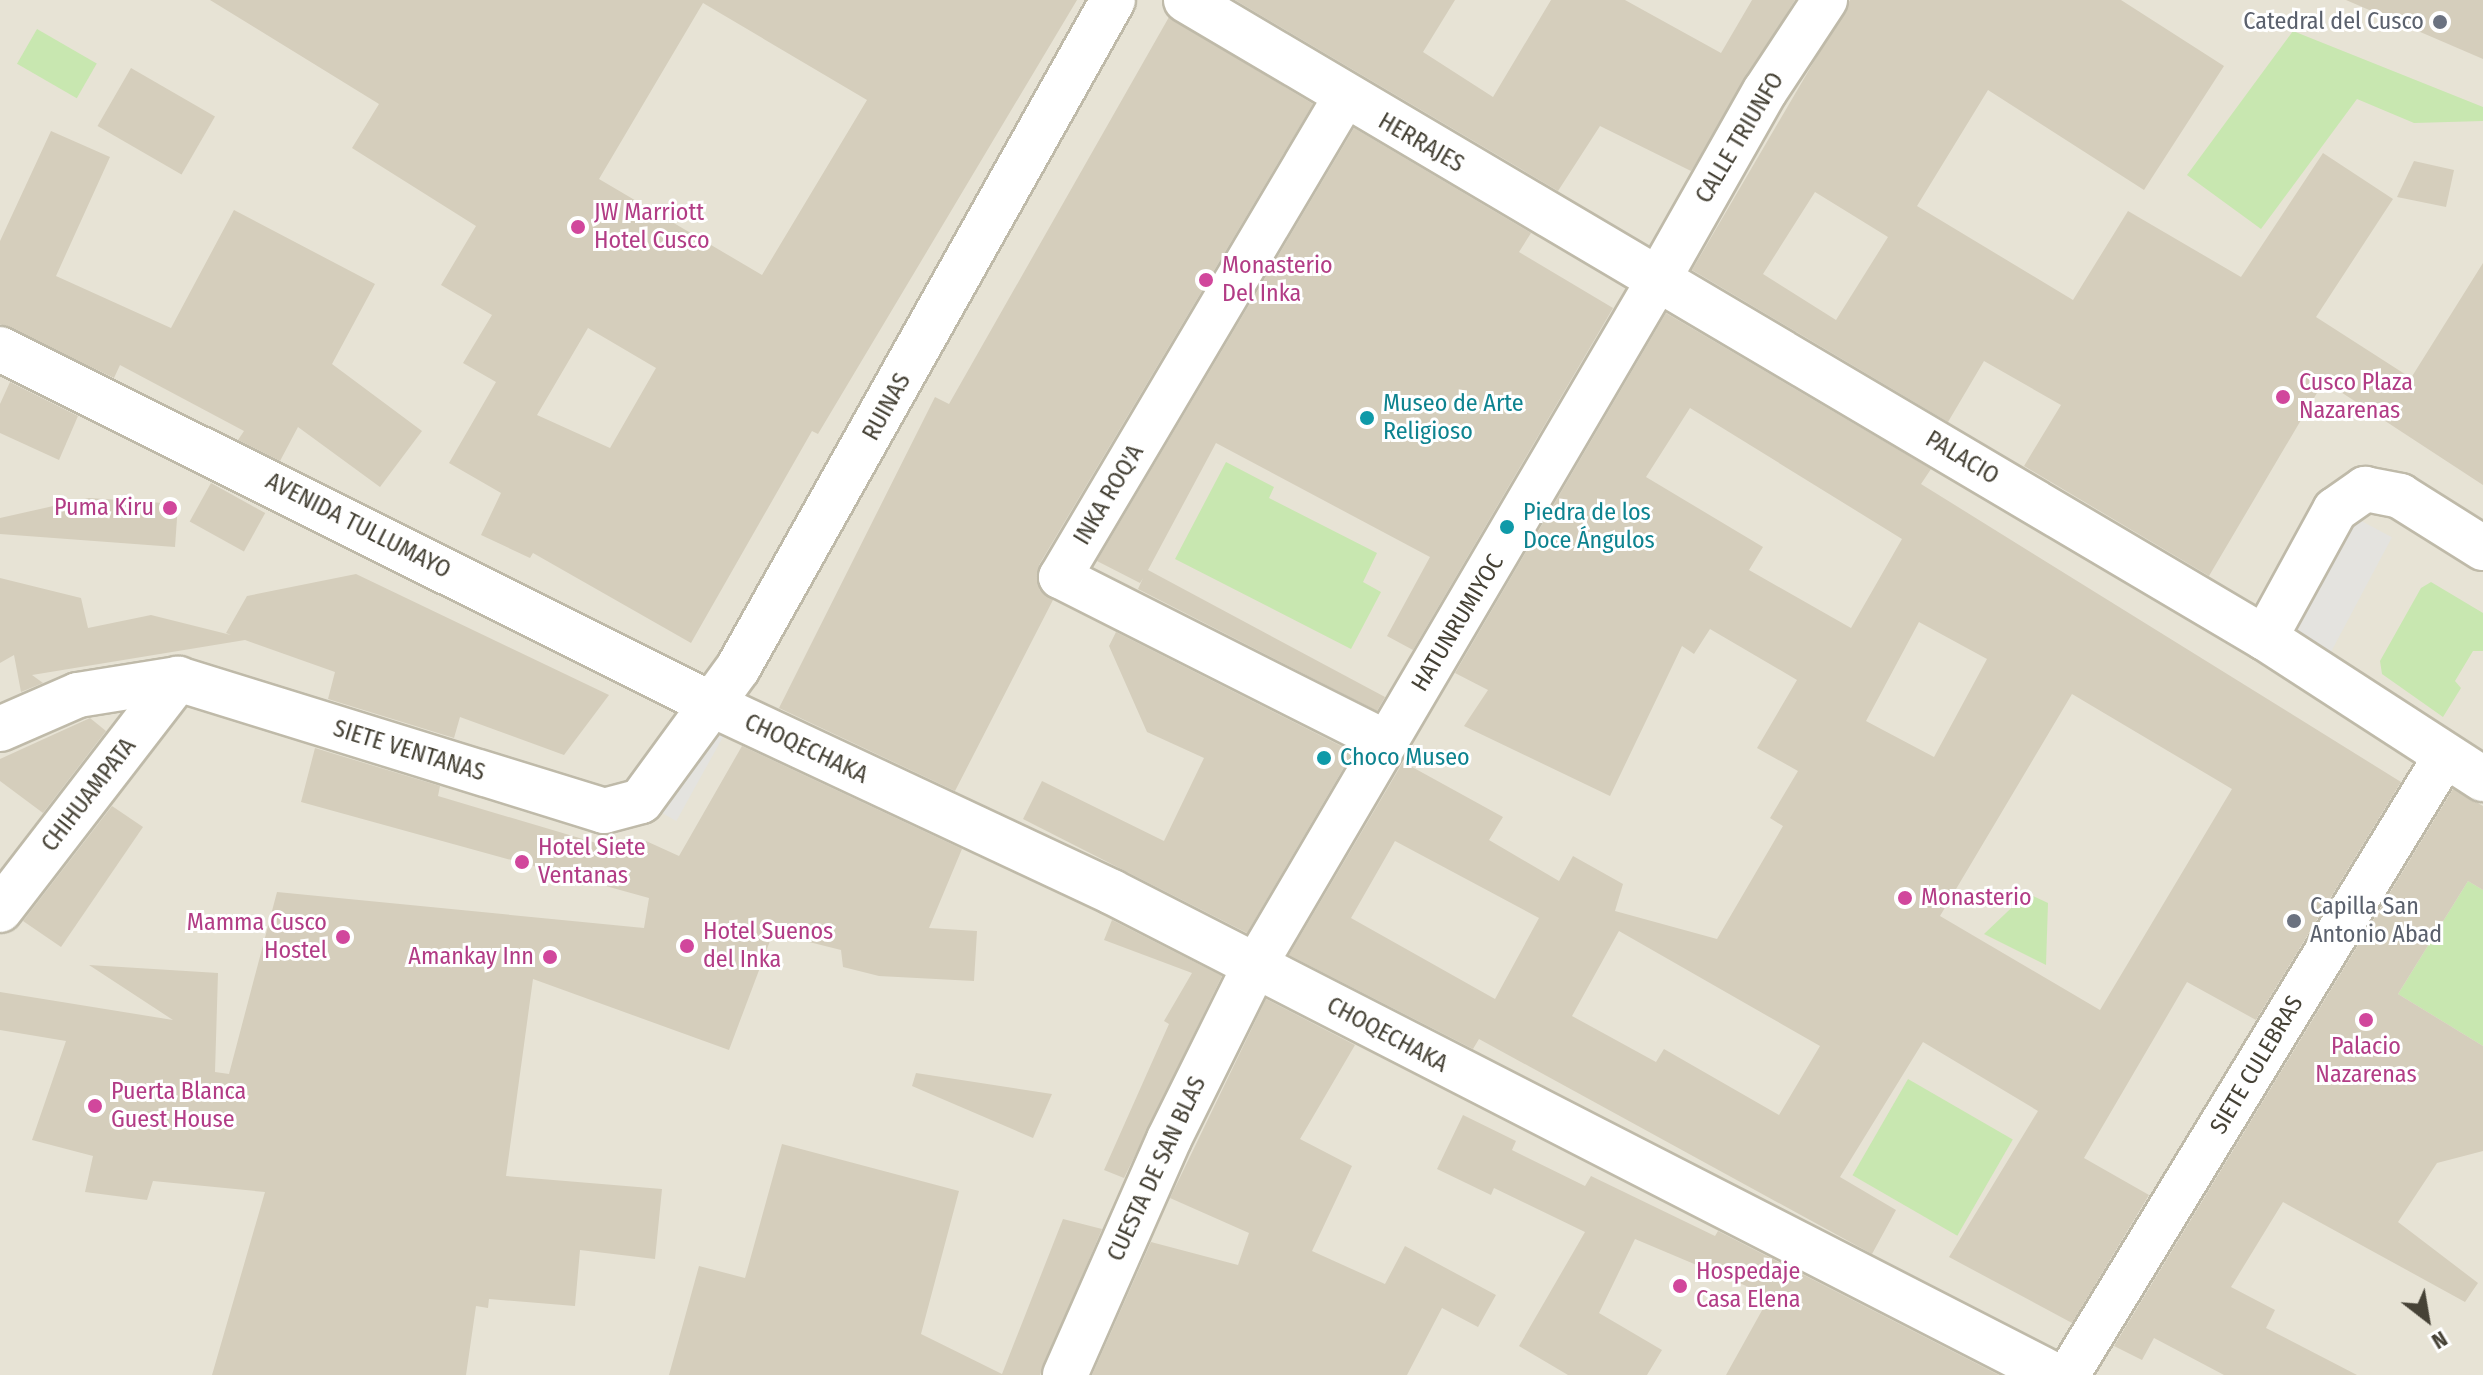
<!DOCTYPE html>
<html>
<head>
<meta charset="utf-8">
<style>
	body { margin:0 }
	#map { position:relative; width:2483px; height:1375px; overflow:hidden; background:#f3f1e7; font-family:"Fira Sans Condensed",sans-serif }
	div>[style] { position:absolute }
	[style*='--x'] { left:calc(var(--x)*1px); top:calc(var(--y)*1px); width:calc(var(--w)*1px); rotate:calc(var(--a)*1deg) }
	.residential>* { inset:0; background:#e7e3d5; transform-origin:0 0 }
	.green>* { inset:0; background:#c8e7b0; transform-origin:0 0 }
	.parking>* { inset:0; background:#e4e3df; transform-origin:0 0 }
	.building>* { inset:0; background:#d5cebc; transform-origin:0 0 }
	.roads { filter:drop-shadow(2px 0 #bfbaa9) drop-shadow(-2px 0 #bfbaa9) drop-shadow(0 2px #bfbaa9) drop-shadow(0 -2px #bfbaa9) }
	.pedestrian>* { height:42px; margin:-21px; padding:0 21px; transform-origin:21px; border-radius:21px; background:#fff }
	.minor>* { height:44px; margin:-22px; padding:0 22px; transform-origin:22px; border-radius:22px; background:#fff }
	.tertiary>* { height:44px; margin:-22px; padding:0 22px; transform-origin:22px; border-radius:22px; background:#fff }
	.dots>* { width:22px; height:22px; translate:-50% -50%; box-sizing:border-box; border:4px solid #fff; border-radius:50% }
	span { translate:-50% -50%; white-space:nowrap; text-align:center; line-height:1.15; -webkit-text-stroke:6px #fff; paint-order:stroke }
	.worship-label { font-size:24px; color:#5b616d }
	.right { translate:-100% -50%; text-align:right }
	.left { translate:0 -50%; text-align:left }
	.street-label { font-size:24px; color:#464236 }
	.hotel-label { font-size:24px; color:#b23c85 }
	.culture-label { font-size:24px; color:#0d838f }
	.north { position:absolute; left:2387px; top:1279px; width:80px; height:80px; -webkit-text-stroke:6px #fff; paint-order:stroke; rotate:149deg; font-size:22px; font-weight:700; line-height:32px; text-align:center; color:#464236 }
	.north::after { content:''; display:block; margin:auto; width:28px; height:36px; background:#464236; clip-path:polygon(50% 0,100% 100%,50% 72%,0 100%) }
</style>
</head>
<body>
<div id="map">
	<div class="residential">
		<i style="left:0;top:0;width:2483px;height:1375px"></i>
	</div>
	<div class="green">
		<i style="left:37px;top:29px;width:69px;height:40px;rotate:30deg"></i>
		<i style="clip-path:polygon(2293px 31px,2483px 107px,2483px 121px,2414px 123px,2357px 99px,2261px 229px,2187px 175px)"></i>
		<i style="clip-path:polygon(1226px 462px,1274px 487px,1269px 498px,1377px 553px,1363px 582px,1381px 592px,1351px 649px,1175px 559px)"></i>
		<i style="clip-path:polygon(2431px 582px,2483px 613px,2483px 651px,2473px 651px,2455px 681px,2461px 688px,2443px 717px,2382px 674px,2380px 661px,2421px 588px)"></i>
		<i style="clip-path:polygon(2468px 881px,2483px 890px,2483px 1046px,2398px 994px)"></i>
		<i style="clip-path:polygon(2027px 893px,2048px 903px,2046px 965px,1984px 934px)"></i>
		<i style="left:1908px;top:1079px;width:121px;height:111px;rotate:30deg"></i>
	</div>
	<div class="parking">
		<i style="left:2354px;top:517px;width:43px;height:137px;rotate:28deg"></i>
		<i style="left:705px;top:726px;width:21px;height:97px;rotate:29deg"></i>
	</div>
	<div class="building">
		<i style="clip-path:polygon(evenodd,210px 0,1077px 0,818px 434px,812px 431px,691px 643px,533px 553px,530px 558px,481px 535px,501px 493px,449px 463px,496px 382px,463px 363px,492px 315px,441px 285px,476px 226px,352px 148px,379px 104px,210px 0,703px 3px,867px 100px,762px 275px,599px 179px,703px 3px,210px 0,588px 328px,656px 368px,610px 448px,537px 415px,588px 328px)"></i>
		<i style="clip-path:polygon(1235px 0,1455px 0,1423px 52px,1493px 97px,1551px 0,1625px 0,1721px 53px,1752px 0,1795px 0,1691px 171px,1600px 126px,1558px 191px)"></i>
		<i style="clip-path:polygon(evenodd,1850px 0,2121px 0,2224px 66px,2144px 190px,1988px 90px,1917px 206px,2073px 300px,2128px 211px,2241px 277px,2323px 153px,2393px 199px,2316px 317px,2411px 378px,2483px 263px,2483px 485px,2324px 381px,2209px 576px,2024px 466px,2061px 405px,1984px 361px,1948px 422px,1692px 270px,1850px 0,1815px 192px,1888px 237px,1836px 320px,1763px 274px,1815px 192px)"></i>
		<i style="clip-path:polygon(2346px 0,2483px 0,2483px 59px)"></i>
		<i style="clip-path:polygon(1169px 17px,1313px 104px,1039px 565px,1039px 589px,1053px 600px,955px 791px,779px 708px,935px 397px,949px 404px)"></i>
		<i style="left:131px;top:68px;width:97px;height:67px;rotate:30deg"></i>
		<i style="clip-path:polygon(1354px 128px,1531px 233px,1519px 252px,1613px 308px,1413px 650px,1387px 636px,1430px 557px,1216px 443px,1148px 570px,1385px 697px,1377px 711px,1138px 589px,1143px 578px,1140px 583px,1097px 561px)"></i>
		<i style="clip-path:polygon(51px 131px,110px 157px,56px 276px,171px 328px,234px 210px,375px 284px,332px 364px,422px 431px,380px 487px,298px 427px,280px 461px,238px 440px,244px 431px,120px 365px,114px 378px,0 324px,0 241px)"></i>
		<i style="clip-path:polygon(2414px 161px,2454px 170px,2446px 207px,2397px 197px)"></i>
		<i style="clip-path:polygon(evenodd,1666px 313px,1931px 469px,1921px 484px,2401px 782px,2256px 1020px,2187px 982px,2084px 1158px,2149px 1195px,2072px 1323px,1949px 1257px,2038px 1111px,1923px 1042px,1840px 1177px,1896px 1210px,1872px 1254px,1479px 1039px,1473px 1049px,1289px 955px,1403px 762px,1503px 817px,1489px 840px,1559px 881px,1573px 856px,1623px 884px,1615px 911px,1717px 939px,1783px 826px,1770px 818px,1798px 771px,1757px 748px,1797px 680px,1710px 629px,1694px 654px,1682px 646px,1610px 796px,1464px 726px,1488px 690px,1455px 673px,1666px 313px,1690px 408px,1902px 539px,1851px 628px,1749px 570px,1763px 547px,1646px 477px,1690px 408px,1666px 313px,1919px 622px,1987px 659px,1934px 757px,1866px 721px,1919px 622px,1666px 313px,2072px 694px,2232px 789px,2100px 1010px,1940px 916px,2072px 694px,1666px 313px,1395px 841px,1539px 918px,1495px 999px,1351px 918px,1395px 841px,1666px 313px,1619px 931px,1820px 1046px,1779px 1115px,1664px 1049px,1656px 1062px,1572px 1016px,1619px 931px)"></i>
		<i style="clip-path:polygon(10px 382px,78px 416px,59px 460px,0 433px,0 404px)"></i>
		<i style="left:211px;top:483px;width:62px;height:44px;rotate:29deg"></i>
		<i style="clip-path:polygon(89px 498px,178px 504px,175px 547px,0 534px,0 518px)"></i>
		<i style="clip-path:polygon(356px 574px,609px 695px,564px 755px,460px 717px,454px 738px,328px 699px,335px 672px,245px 640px,32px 675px,43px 683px,21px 692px,14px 655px,0 663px,0 578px,81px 598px,88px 628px,151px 615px,231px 635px,226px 633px,247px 596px)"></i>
		<i style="clip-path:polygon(1116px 632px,1353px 752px,1247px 933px,1023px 819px,1042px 781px,1164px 841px,1204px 758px,1147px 732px,1109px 646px)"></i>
		<i style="clip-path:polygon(90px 718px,106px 731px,43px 813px,0 781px,0 759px)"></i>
		<i style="clip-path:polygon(742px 746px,962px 849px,929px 928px,977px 931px,974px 981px,879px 976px,843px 967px,841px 950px,773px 933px,729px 1050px,533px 979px,506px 1176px,662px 1189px,655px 1259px,580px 1250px,575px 1306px,489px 1299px,488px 1308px,476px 1306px,466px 1375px,212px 1375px,265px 1192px,153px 1181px,147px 1200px,85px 1192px,93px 1156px,32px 1140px,66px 1041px,0 1030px,0 992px,173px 1020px,89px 965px,218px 973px,215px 1072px,229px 1074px,277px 892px,644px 928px,649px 898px,301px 802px,315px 748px,440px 786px,438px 796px,640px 856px,646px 841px,679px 856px)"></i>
		<i style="clip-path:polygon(2453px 789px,2483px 806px,2483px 890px,2468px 881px,2398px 994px,2483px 1046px,2483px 1151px,2437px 1163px,2398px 1222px,2478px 1283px,2465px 1302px,2283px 1202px,2231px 1287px,2275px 1310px,2266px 1328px,2357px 1375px,2224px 1375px,2154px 1338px,2142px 1360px,2114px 1346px)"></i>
		<i style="clip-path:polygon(112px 806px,143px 827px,61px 947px,23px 921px)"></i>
		<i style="clip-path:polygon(1112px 920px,1222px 976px,1124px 1178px,1104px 1170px,1169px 1024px,1164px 1021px,1192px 973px,1104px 940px)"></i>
		<i style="clip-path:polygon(1266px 999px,1355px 1045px,1300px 1139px,1352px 1166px,1312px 1251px,1385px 1284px,1405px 1246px,1496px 1295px,1478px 1327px,1442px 1308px,1407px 1375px,1092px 1375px,1151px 1242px,1238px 1265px,1249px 1233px,1170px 1198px)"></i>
		<i style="clip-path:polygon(916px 1073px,1052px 1094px,1033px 1138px,912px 1086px)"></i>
		<i style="clip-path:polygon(1463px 1115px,1516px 1141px,1512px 1150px,1585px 1186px,1591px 1176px,1715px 1236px,1718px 1231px,1999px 1375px,1726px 1375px,1770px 1296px,1635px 1239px,1599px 1313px,1662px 1350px,1647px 1375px,1568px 1375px,1519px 1346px,1585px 1232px,1494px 1188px,1491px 1195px,1437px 1169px)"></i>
		<i style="clip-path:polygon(782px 1144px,959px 1191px,921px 1334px,1002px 1374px,1063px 1219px,1102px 1229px,1040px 1375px,669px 1375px,699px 1266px,745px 1278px)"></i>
	</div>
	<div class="roads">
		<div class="pedestrian">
			<i style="--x:1344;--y:98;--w:557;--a:120.66"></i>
			<i style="--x:1060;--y:577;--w:365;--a:26.8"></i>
			<i style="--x:1255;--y:966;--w:798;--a:-59.58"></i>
			<i style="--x:2068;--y:1375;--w:725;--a:-58.66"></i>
		</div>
		<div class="minor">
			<i style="--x:1186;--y:0;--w:1254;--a:30.6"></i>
			<i style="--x:2265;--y:638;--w:260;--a:32.9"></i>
			<i style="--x:1659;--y:278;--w:215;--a:-60.5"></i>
			<i style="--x:1765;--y:91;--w:109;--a:-56.6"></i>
			<i style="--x:2265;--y:638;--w:146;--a:-61.3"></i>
			<i style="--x:2335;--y:510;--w:37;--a:-35"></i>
			<i style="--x:2365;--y:489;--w:36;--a:11"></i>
			<i style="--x:2400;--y:496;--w:98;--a:32.1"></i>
			<i style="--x:715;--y:706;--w:438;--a:25.1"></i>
			<i style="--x:1112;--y:892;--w:1059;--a:27.15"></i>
			<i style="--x:0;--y:729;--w:85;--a:-23.6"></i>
			<i style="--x:78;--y:695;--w:101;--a:-9.1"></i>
			<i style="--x:178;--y:679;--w:446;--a:17.2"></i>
			<i style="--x:604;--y:811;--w:38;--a:-15"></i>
			<i style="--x:641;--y:801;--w:165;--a:-53.9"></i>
			<i style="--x:738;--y:668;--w:766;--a:-60.69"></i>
			<i style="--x:0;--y:910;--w:292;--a:-52.4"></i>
			<i style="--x:1065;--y:1375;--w:258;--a:-66.2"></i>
			<i style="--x:1169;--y:1139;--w:193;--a:-63.6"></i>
		</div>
		<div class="tertiary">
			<i style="--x:0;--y:349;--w:799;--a:26.53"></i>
		</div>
	</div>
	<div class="dots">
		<i style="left:2440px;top:22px;background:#6b7280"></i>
		<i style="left:578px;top:227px;background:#d1479c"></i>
		<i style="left:1206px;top:280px;background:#d1479c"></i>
		<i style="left:2283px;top:397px;background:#d1479c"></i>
		<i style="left:1367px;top:418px;background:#0f9aa8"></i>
		<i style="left:170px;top:508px;background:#d1479c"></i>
		<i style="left:1507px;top:527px;background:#0f9aa8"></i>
		<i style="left:1324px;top:758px;background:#0f9aa8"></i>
		<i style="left:522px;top:862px;background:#d1479c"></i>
		<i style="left:1905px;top:898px;background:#d1479c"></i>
		<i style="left:2294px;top:921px;background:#6b7280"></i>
		<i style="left:343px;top:937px;background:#d1479c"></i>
		<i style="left:687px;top:946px;background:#d1479c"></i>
		<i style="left:550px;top:957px;background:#d1479c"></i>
		<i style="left:2366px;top:1020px;background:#d1479c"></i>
		<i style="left:95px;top:1106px;background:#d1479c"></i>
		<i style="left:1680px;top:1286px;background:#d1479c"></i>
	</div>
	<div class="worship-label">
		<span class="right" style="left:2424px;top:22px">Catedral del Cusco</span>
		<span class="left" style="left:2310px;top:921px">Capilla San<br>Antonio Abad</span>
	</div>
	<div class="street-label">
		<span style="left:1740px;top:138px;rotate:-59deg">CALLE TRIUNFO</span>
		<span style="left:1421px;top:143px;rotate:30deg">HERRAJES</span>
		<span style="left:887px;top:407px;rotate:-61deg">RUINAS</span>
		<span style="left:1962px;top:458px;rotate:31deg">PALACIO</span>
		<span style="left:1109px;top:495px;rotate:-59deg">INKA ROQ'A</span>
		<span style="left:358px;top:526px;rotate:27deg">AVENIDA TULLUMAYO</span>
		<span style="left:1458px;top:623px;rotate:-59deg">HATUNRUMIYOC</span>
		<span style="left:806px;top:749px;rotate:25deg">CHOQECHAKA</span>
		<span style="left:409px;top:751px;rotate:17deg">SIETE VENTANAS</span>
		<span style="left:89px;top:795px;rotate:-52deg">CHIHUAMPATA</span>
		<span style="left:1387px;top:1035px;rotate:28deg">CHOQECHAKA</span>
		<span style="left:2257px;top:1065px;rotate:-59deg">SIETE CULEBRAS</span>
		<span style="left:1157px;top:1169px;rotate:-65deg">CUESTA DE SAN BLAS</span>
	</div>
	<div class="hotel-label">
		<span class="left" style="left:594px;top:227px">JW Marriott<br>Hotel Cusco</span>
		<span class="left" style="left:1222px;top:280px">Monasterio<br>Del Inka</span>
		<span class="left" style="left:2299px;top:397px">Cusco Plaza<br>Nazarenas</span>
		<span class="right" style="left:154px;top:508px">Puma Kiru</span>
		<span class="left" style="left:538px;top:862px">Hotel Siete<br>Ventanas</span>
		<span class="left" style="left:1921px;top:898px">Monasterio</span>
		<span class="right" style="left:327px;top:937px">Mamma Cusco<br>Hostel</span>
		<span class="left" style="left:703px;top:946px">Hotel Suenos<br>del Inka</span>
		<span class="right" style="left:534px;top:957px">Amankay Inn</span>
		<span style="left:2366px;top:1061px">Palacio<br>Nazarenas</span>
		<span class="left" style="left:111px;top:1106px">Puerta Blanca<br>Guest House</span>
		<span class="left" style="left:1696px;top:1286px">Hospedaje<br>Casa Elena</span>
	</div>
	<div class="culture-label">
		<span class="left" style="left:1383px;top:418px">Museo de Arte<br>Religioso</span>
		<span class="left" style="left:1523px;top:527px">Piedra de los<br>Doce Ángulos</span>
		<span class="left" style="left:1340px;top:758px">Choco Museo</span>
	</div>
	<div class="north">N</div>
</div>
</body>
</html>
